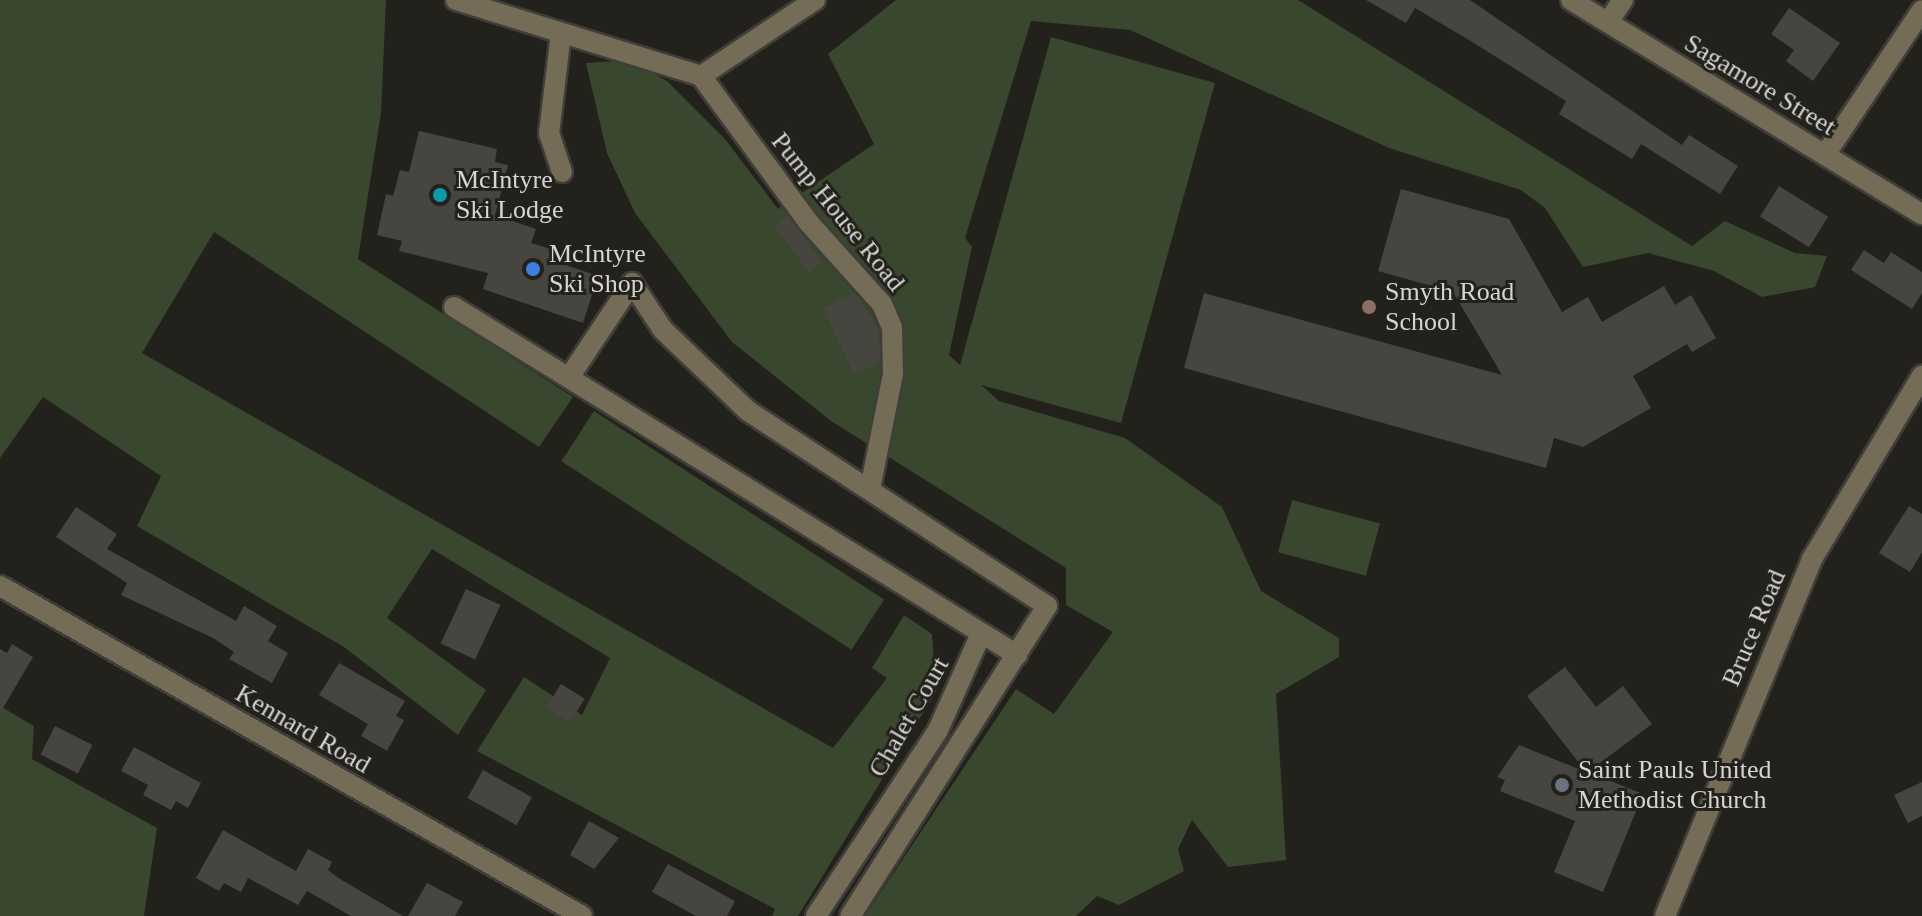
<!DOCTYPE html>
<html>
<head>
<meta charset="utf-8">
<style>
	body { margin:0 }
	#map { position:relative; width:1922px; height:916px; overflow:hidden; background:#23211c; font-family:"Times New Roman",serif }
	div>[style] { position:absolute }
	[style*='--x'] { left:calc(var(--x)*1px); top:calc(var(--y)*1px); width:calc(var(--w)*1px); rotate:calc(var(--a)*1deg) }
	.green>* { inset:0; background:#38472e; transform-origin:0 0 }
	.building>* { inset:0; background:#47453f; transform-origin:0 0 }
	.roads { filter:drop-shadow(2px 0 #403e39) drop-shadow(-2px 0 #403e39) drop-shadow(0 2px #403e39) drop-shadow(0 -2px #403e39) }
	.minor>* { height:20px; margin:-10px; padding:0 10px; transform-origin:10px; border-radius:10px; background:#746c57 }
	.dots>* { width:22px; height:22px; translate:-50% -50%; box-sizing:border-box; border:4px solid #23211c; border-radius:50% }
	span { translate:-50% -50%; white-space:nowrap; text-align:center; line-height:1.15; -webkit-text-stroke:6px #23211c; paint-order:stroke }
	.street-label { font-size:26px; color:#d6d5d1 }
	.poi-label { font-size:26px; color:#d6d5d1 }
	.left { translate:0 -50%; text-align:left }
</style>
</head>
<body>
<div id="map">
	<div class="green">
		<i style="clip-path:polygon(0 0,386px 0,381px 113px,358px 259px,573px 397px,539px 447px,214px 232px,142px 353px,833px 748px,887px 678px,872px 668px,904px 615px,932px 634px,936px 692px,798px 916px,772px 916px,775px 909px,477px 751px,524px 677px,582px 715px,610px 658px,432px 549px,387px 618px,486px 690px,458px 735px,344px 647px,137px 526px,161px 476px,43px 397px,0 458px)"></i>
		<i style="clip-path:polygon(896px 0,1298px 0,1692px 246px,1725px 221px,1795px 253px,1827px 256px,1815px 287px,1762px 297px,1714px 271px,1648px 253px,1583px 267px,1545px 208px,1521px 190px,1389px 148px,1130px 30px,1031px 21px,965px 238px,972px 247px,949px 355px,960px 365px,1051px 37px,1215px 83px,1121px 423px,981px 385px,999px 401px,1125px 438px,1222px 507px,1261px 591px,1339px 638px,1339px 657px,1276px 694px,1286px 860px,1228px 867px,1192px 820px,1178px 849px,1184px 871px,1119px 905px,1097px 896px,1076px 916px,865px 916px,1016px 689px,1054px 714px,1113px 632px,1066px 605px,1066px 568px,831px 421px,732px 342px,635px 213px,607px 153px,586px 63px,630px 60px,667px 81px,725px 139px,778px 209px,874px 144px,828px 54px)"></i>
		<i style="left:594px;top:411px;width:346px;height:60px;rotate:33deg"></i>
		<i style="left:1292px;top:500px;width:91px;height:54px;rotate:15deg"></i>
		<i style="clip-path:polygon(0 706px,34px 726px,32px 759px,157px 828px,144px 916px,0 916px)"></i>
	</div>
	<div class="building">
		<i style="clip-path:polygon(1366px 0,1470px 0,1682px 145px,1689px 135px,1738px 166px,1720px 194px,1641px 144px,1632px 159px,1559px 114px,1566px 101px,1469px 40px,1415px 8px,1406px 23px)"></i>
		<i style="clip-path:polygon(1789px 8px,1840px 43px,1813px 81px,1786px 61px,1794px 50px,1771px 34px)"></i>
		<i style="clip-path:polygon(419px 131px,497px 149px,495px 162px,508px 165px,495px 215px,536px 229px,531px 243px,558px 251px,554px 261px,598px 276px,583px 323px,483px 289px,488px 273px,399px 251px,402px 241px,377px 235px,386px 194px,393px 196px,400px 170px,409px 172px)"></i>
		<i style="left:1779px;top:186px;width:58px;height:36px;rotate:32deg"></i>
		<i style="clip-path:polygon(1401px 189px,1509px 219px,1562px 312px,1588px 297px,1602px 322px,1664px 286px,1675px 305px,1691px 295px,1716px 338px,1692px 352px,1687px 344px,1633px 376px,1651px 408px,1583px 447px,1554px 438px,1546px 468px,1184px 368px,1204px 293px,1502px 375px,1453px 292px,1378px 271px)"></i>
		<i style="left:788px;top:216px;width:58px;height:17px;rotate:53deg"></i>
		<i style="clip-path:polygon(1864px 250px,1884px 263px,1891px 252px,1922px 272px,1922px 293px,1912px 309px,1851px 270px)"></i>
		<i style="clip-path:polygon(855px 293px,879px 330px,880px 362px,854px 374px,823px 308px)"></i>
		<i style="clip-path:polygon(1909px 506px,1922px 514px,1922px 552px,1910px 572px,1879px 553px)"></i>
		<i style="clip-path:polygon(76px 507px,117px 534px,107px 549px,236px 621px,244px 606px,277px 626px,268px 641px,288px 653px,272px 683px,229px 659px,234px 652px,213px 638px,121px 595px,127px 583px,56px 537px)"></i>
		<i style="left:466px;top:589px;width:38px;height:60px;rotate:25deg"></i>
		<i style="clip-path:polygon(12px 644px,33px 657px,0 713px,0 649px,7px 653px)"></i>
		<i style="clip-path:polygon(339px 663px,405px 701px,396px 716px,404px 720px,387px 751px,361px 736px,368px 724px,319px 695px)"></i>
		<i style="clip-path:polygon(1565px 667px,1596px 707px,1623px 686px,1652px 724px,1588px 772px,1643px 794px,1603px 892px,1554px 872px,1575px 821px,1500px 791px,1505px 780px,1497px 777px,1519px 745px,1586px 772px,1527px 696px)"></i>
		<i style="left:561px;top:684px;width:28px;height:28px;rotate:32deg"></i>
		<i style="left:55px;top:726px;width:42px;height:32px;rotate:27deg"></i>
		<i style="clip-path:polygon(134px 747px,201px 783px,188px 808px,176px 801px,171px 810px,143px 795px,148px 785px,121px 771px)"></i>
		<i style="left:483px;top:770px;width:56px;height:32px;rotate:29deg"></i>
		<i style="clip-path:polygon(1922px 782px,1922px 816px,1908px 823px,1894px 795px)"></i>
		<i style="clip-path:polygon(589px 821px,619px 838px,594px 869px,570px 855px)"></i>
		<i style="clip-path:polygon(223px 830px,296px 871px,308px 849px,332px 862px,328px 870px,340px 879px,403px 916px,351px 916px,307px 891px,298px 905px,248px 878px,241px 892px,224px 883px,219px 891px,196px 878px)"></i>
		<i style="clip-path:polygon(668px 864px,735px 901px,727px 916px,696px 916px,652px 892px)"></i>
		<i style="clip-path:polygon(427px 883px,463px 902px,455px 916px,408px 916px)"></i>
	</div>
	<div class="roads">
		<div class="minor">
			<i style="--x:456;--y:0;--w:257;--a:17.2"></i>
			<i style="--x:701;--y:76;--w:137;--a:-33.7"></i>
			<i style="--x:1571;--y:0;--w:411;--a:31.4"></i>
			<i style="--x:1608;--y:22;--w:27;--a:-56"></i>
			<i style="--x:561;--y:33;--w:101;--a:96.8"></i>
			<i style="--x:549;--y:133;--w:41;--a:71.6"></i>
			<i style="--x:701;--y:76;--w:182;--a:53.7"></i>
			<i style="--x:809;--y:223;--w:109;--a:48"></i>
			<i style="--x:882;--y:304;--w:25;--a:67"></i>
			<i style="--x:892;--y:327;--w:47;--a:88.8"></i>
			<i style="--x:893;--y:374;--w:117;--a:101.3"></i>
			<i style="--x:1825;--y:155;--w:174;--a:-56.2"></i>
			<i style="--x:454;--y:307;--w:662;--a:31.72"></i>
			<i style="--x:570;--y:376;--w:112;--a:-56.3"></i>
			<i style="--x:632;--y:283;--w:56;--a:56.6"></i>
			<i style="--x:663;--y:330;--w:117;--a:43.6"></i>
			<i style="--x:748;--y:411;--w:357;--a:33.1"></i>
			<i style="--x:1047;--y:606;--w:367;--a:122.4"></i>
			<i style="--x:0;--y:586;--w:669;--a:29.55"></i>
			<i style="--x:816;--y:916;--w:222;--a:-56.7"></i>
			<i style="--x:938;--y:730;--w:105;--a:-65.9"></i>
			<i style="--x:1665;--y:916;--w:386;--a:-67.6"></i>
			<i style="--x:1812;--y:559;--w:214;--a:-59"></i>
		</div>
	</div>
	<div class="dots">
		<i style="left:440px;top:195px;background:#0f9aa8"></i>
		<i style="left:533px;top:269px;background:#3f7fe0"></i>
		<i style="left:1369px;top:307px;background:#8d6e63"></i>
		<i style="left:1562px;top:785px;background:#6b7280"></i>
	</div>
	<div class="street-label">
		<span style="left:1760px;top:85px;rotate:31deg">Sagamore Street</span>
		<span style="left:838px;top:212px;rotate:51deg">Pump House Road</span>
		<span style="left:1754px;top:628px;rotate:-67deg">Bruce Road</span>
		<span style="left:909px;top:717px;rotate:-60deg">Chalet Court</span>
		<span style="left:303px;top:729px;rotate:30deg">Kennard Road</span>
	</div>
	<div class="poi-label">
		<span class="left" style="left:456px;top:195px">McIntyre<br>Ski Lodge</span>
		<span class="left" style="left:549px;top:269px">McIntyre<br>Ski Shop</span>
		<span class="left" style="left:1385px;top:307px">Smyth Road<br>School</span>
		<span class="left" style="left:1578px;top:785px">Saint Pauls United<br>Methodist Church</span>
	</div>
</div>
</body>
</html>
